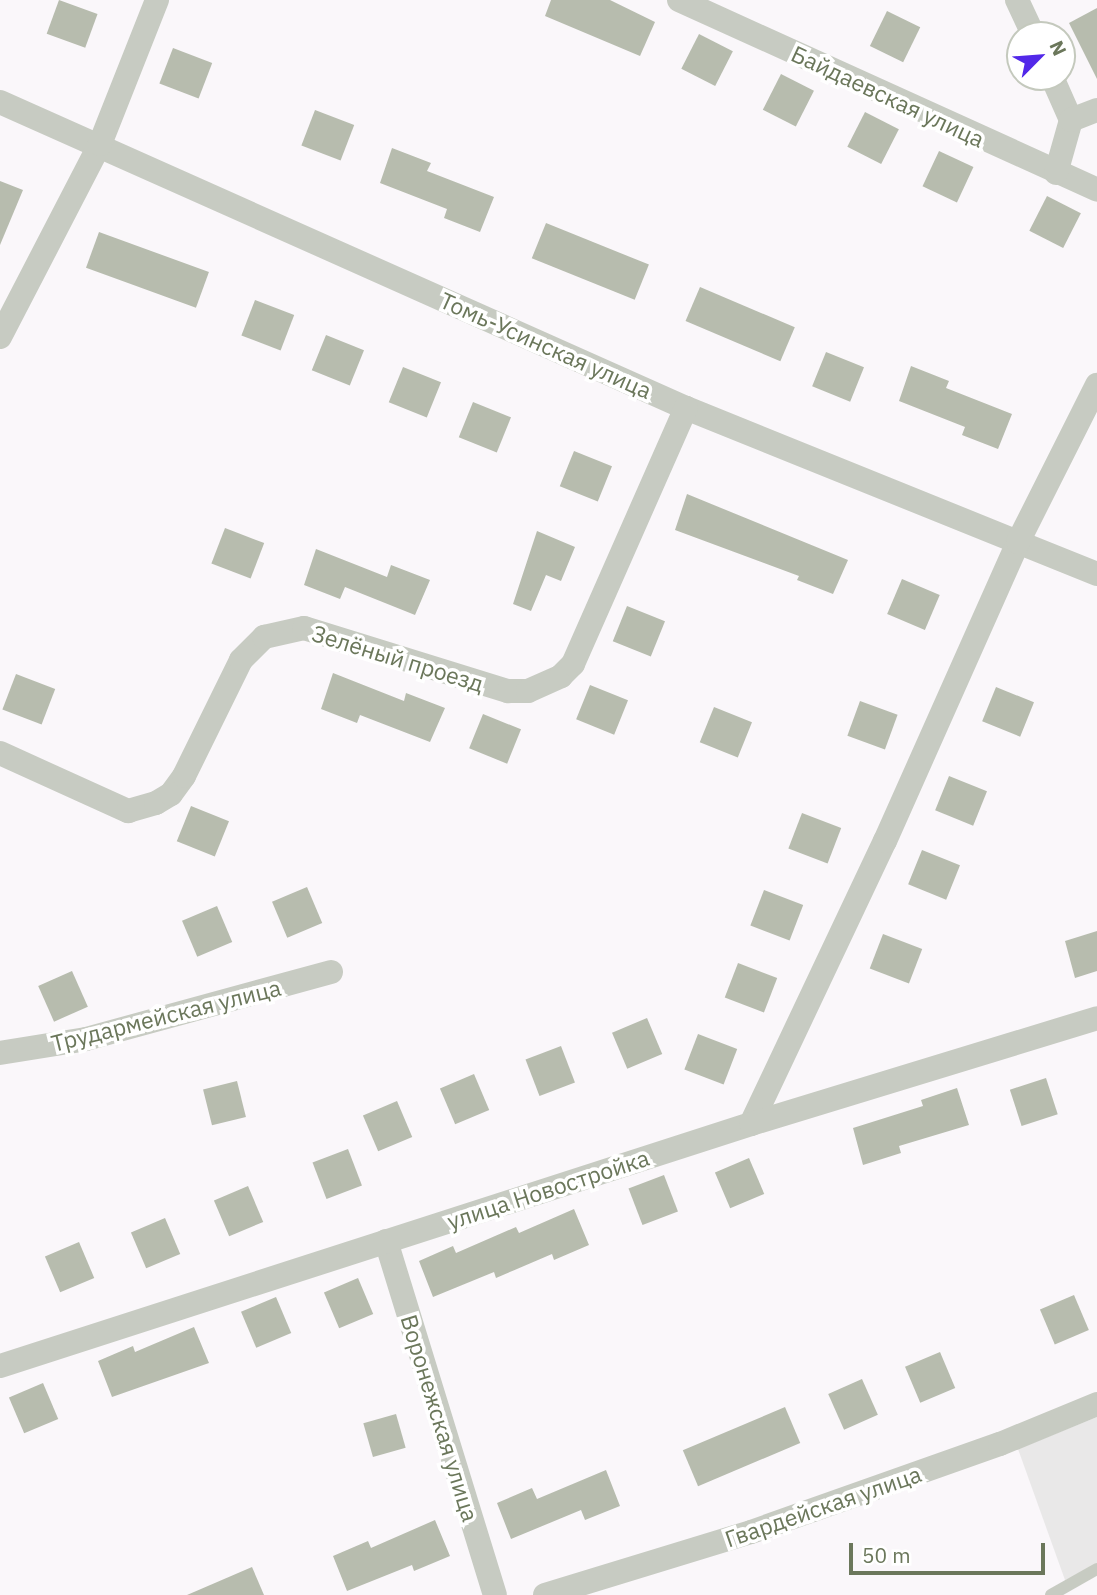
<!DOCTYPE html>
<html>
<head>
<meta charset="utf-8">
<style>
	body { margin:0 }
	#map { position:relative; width:1097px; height:1595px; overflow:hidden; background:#faf7fa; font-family:"IBM Plex Sans",sans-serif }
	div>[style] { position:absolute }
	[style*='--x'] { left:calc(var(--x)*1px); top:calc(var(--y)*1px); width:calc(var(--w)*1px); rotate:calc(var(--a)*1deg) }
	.built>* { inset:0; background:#e9e8e8 }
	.building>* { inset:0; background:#b7bcae; transform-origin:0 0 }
	.lane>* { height:12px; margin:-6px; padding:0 6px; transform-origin:6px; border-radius:6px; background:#c7cbc2 }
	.street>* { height:24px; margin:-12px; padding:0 12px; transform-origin:12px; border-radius:12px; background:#c7cbc2 }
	span { translate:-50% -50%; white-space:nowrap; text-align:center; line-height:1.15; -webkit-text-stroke:7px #fff; paint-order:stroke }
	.street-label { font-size:23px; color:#6b775b }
	.north { position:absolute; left:1006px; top:21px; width:70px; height:70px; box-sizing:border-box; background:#fff; border:2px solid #c4c9bd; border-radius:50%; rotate:65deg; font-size:19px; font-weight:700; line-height:28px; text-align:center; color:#6b775b }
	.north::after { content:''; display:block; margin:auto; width:24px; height:32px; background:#5228e9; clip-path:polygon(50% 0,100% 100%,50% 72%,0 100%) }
	.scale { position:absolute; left:849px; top:1543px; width:196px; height:32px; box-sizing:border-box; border:4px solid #6b775b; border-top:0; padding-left:9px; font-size:21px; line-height:24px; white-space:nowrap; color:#6b775b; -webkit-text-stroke:5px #fff; paint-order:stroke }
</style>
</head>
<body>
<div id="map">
	<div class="built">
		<i style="clip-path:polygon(1097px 1417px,1097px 1568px,1065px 1580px,1018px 1449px)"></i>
	</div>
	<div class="building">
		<i style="left:59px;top:0;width:41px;height:36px;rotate:20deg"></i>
		<i style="clip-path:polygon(551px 0,610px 0,655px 22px,640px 56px,545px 16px)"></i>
		<i style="clip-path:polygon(1097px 8px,1097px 79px,1069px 23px)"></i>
		<i style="left:887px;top:11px;width:37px;height:39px;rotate:26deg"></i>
		<i style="left:699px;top:34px;width:38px;height:39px;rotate:27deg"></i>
		<i style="left:173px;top:48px;width:42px;height:38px;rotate:21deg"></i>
		<i style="left:781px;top:74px;width:37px;height:40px;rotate:27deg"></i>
		<i style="left:315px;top:110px;width:42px;height:38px;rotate:21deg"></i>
		<i style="left:865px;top:112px;width:38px;height:39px;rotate:27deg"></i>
		<i style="clip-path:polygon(392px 148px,431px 163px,427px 171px,494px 197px,480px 232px,444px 218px,447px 209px,380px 183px)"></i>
		<i style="left:939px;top:151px;width:38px;height:39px;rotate:25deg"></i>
		<i style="clip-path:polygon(0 181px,23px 190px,0 245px)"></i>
		<i style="left:1047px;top:196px;width:38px;height:39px;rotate:27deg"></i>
		<i style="left:546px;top:223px;width:111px;height:38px;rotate:22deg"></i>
		<i style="left:99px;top:232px;width:117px;height:38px;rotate:20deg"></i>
		<i style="left:700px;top:287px;width:103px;height:37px;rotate:23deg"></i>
		<i style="left:255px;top:300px;width:42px;height:38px;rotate:21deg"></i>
		<i style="left:326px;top:335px;width:41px;height:38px;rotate:22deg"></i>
		<i style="left:826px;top:352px;width:41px;height:37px;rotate:22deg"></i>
		<i style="clip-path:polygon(911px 366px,949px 381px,946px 388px,1012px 414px,998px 449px,962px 435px,965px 427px,899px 401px)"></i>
		<i style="left:403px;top:367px;width:41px;height:38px;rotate:22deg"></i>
		<i style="left:473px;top:402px;width:41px;height:38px;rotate:22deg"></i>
		<i style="left:574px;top:451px;width:41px;height:38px;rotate:22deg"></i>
		<i style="clip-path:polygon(687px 494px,848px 560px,833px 594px,797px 580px,799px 576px,675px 530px)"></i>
		<i style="left:225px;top:528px;width:42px;height:38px;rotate:21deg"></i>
		<i style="clip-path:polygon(537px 531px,575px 547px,561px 581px,546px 575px,531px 611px,513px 604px)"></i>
		<i style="clip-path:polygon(316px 549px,387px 577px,391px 565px,430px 580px,415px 615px,345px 587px,340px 599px,304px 585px)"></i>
		<i style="left:902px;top:579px;width:41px;height:38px;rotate:23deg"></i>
		<i style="left:627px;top:606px;width:41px;height:38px;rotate:22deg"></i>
		<i style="clip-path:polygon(333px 673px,404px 701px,406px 693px,445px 708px,430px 742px,360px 715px,357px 723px,321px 709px)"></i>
		<i style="left:16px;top:674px;width:42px;height:38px;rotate:21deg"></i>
		<i style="left:590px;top:685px;width:41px;height:37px;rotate:22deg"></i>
		<i style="left:996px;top:687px;width:41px;height:37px;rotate:22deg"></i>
		<i style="left:860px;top:701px;width:40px;height:37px;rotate:20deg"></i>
		<i style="left:714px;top:707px;width:41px;height:38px;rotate:22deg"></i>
		<i style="left:483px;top:714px;width:41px;height:37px;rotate:22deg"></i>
		<i style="left:949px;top:776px;width:41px;height:37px;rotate:22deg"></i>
		<i style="left:191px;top:806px;width:41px;height:38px;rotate:22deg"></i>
		<i style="left:802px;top:813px;width:42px;height:38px;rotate:21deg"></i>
		<i style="left:922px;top:850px;width:41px;height:37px;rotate:22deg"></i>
		<i style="left:307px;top:887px;width:39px;height:38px;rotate:67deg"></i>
		<i style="left:764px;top:890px;width:42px;height:38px;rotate:21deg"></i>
		<i style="left:217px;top:906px;width:39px;height:38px;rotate:67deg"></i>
		<i style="clip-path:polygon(1097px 931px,1097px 971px,1075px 978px,1065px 941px)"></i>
		<i style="left:883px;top:934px;width:42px;height:37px;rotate:21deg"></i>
		<i style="left:738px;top:963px;width:42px;height:37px;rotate:21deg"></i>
		<i style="left:72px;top:971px;width:39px;height:37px;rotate:66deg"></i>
		<i style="left:647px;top:1018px;width:39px;height:38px;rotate:67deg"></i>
		<i style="left:698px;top:1034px;width:42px;height:38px;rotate:21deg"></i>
		<i style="left:561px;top:1046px;width:39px;height:38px;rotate:69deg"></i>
		<i style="left:474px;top:1074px;width:39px;height:37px;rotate:67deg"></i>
		<i style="left:1046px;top:1078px;width:38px;height:38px;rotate:72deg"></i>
		<i style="left:237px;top:1081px;width:37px;height:35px;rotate:76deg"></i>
		<i style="clip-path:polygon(957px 1088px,969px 1125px,899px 1146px,901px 1153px,863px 1165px,853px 1128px,923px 1106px,921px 1100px)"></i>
		<i style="left:397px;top:1101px;width:39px;height:37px;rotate:67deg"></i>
		<i style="left:348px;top:1149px;width:39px;height:38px;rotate:69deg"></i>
		<i style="left:749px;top:1158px;width:39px;height:37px;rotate:67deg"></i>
		<i style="left:664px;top:1175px;width:39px;height:38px;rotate:69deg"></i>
		<i style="left:248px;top:1186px;width:39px;height:37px;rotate:67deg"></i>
		<i style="clip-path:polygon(574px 1209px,589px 1245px,554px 1260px,552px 1254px,496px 1278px,494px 1272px,433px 1297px,419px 1261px,453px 1246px,456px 1253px,516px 1227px,519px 1233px)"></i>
		<i style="left:165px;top:1218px;width:39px;height:37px;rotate:67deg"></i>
		<i style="left:79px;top:1242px;width:39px;height:37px;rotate:67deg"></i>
		<i style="left:358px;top:1278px;width:39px;height:37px;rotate:67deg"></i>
		<i style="left:1074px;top:1295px;width:38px;height:37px;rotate:67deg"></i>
		<i style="left:276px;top:1297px;width:39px;height:38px;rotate:67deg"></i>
		<i style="clip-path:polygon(194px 1327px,209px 1363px,112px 1397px,98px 1361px,133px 1346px,135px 1352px)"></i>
		<i style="left:940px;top:1352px;width:39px;height:38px;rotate:67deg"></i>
		<i style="left:862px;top:1379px;width:39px;height:37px;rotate:66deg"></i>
		<i style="left:43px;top:1383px;width:39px;height:37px;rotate:67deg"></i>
		<i style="left:785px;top:1407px;width:39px;height:111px;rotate:67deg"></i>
		<i style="left:396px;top:1414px;width:35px;height:34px;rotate:74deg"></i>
		<i style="clip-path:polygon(606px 1470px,620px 1506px,585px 1520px,581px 1510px,511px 1539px,497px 1503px,532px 1488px,537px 1499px)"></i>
		<i style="clip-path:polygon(435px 1520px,450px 1556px,414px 1571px,412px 1565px,347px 1591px,333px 1556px,368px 1541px,371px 1548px)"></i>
		<i style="clip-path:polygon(252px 1567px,264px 1595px,187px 1595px)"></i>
	</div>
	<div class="lane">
		<i style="--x:1051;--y:1595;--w:53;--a:-29.5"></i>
	</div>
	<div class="street">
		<i style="--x:679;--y:0;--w:459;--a:24.4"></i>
		<i style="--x:1017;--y:0;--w:38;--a:65"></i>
		<i style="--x:1052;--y:77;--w:47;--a:66.2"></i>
		<i style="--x:1071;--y:120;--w:55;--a:105.8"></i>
		<i style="--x:0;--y:102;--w:751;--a:24.04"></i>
		<i style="--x:686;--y:408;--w:443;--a:22"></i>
		<i style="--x:1071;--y:120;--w:28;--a:-21"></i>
		<i style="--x:0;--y:337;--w:217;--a:-62.6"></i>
		<i style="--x:100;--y:144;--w:155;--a:-68.4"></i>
		<i style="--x:0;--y:753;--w:141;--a:24.4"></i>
		<i style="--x:128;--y:811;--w:29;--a:-16"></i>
		<i style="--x:156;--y:803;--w:17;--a:-31"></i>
		<i style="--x:171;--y:794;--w:22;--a:-54"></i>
		<i style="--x:184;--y:776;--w:129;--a:-63.8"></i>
		<i style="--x:241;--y:660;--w:33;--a:-45"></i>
		<i style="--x:264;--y:637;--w:41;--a:-12.7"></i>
		<i style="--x:304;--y:628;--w:214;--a:17.2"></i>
		<i style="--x:508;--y:691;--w:20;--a:0"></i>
		<i style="--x:528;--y:691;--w:36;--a:-24"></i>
		<i style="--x:561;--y:676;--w:17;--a:-45"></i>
		<i style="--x:573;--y:664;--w:280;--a:-66.2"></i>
		<i style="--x:0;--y:1053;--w:87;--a:-9.2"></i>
		<i style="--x:86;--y:1039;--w:254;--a:-15.3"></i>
		<i style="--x:751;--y:1124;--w:313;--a:-64.7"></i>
		<i style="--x:885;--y:841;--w:327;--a:-66"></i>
		<i style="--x:1018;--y:542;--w:176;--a:-63.3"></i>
		<i style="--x:386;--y:1241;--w:370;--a:72.9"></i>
		<i style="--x:0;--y:1366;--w:789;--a:-17.86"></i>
		<i style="--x:751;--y:1124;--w:362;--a:-17"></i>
		<i style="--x:545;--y:1595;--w:215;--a:-17"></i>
		<i style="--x:751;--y:1532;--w:264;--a:-19.5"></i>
		<i style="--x:1000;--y:1444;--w:105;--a:-22.4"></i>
	</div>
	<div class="street-label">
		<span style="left:888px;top:96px;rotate:25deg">Байдаевская улица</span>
		<span style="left:546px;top:345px;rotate:24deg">Томь-Усинская улица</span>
		<span style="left:398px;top:658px;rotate:17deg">Зелёный проезд</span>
		<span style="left:166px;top:1015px;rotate:-14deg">Трудармейская улица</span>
		<span style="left:548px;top:1189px;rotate:-18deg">улица Новостройка</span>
		<span style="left:440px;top:1418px;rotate:73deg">Воронежская улица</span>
		<span style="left:823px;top:1506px;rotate:-19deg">Гвардейская улица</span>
	</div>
	<div class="north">N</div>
	<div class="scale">50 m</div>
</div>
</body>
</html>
